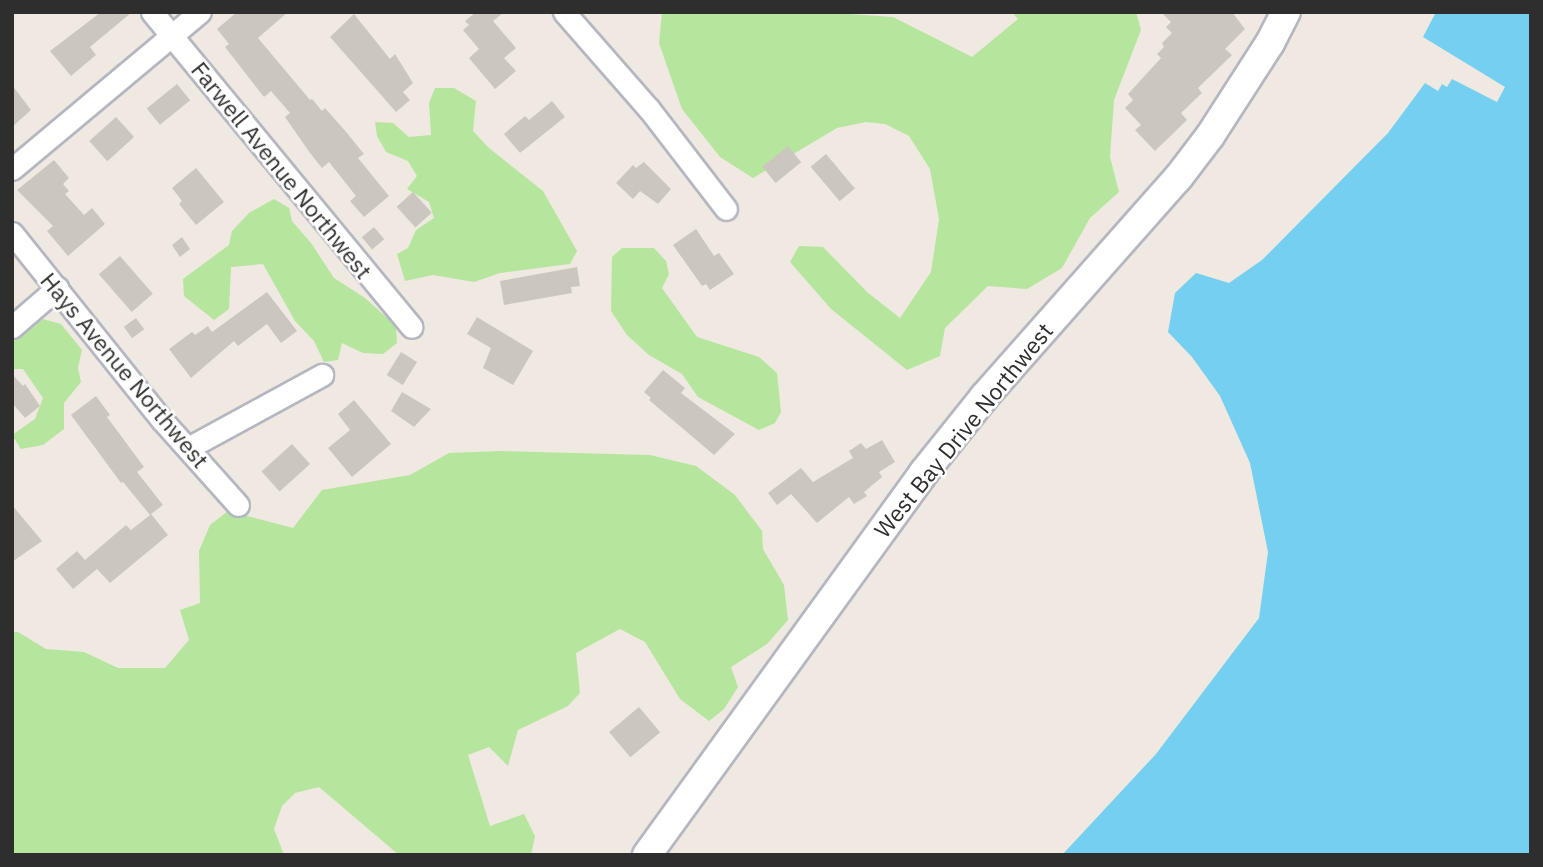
<!DOCTYPE html>
<html>
<head>
<meta charset="utf-8">
<style>
	body { margin:0 }
	#map { position:relative; width:1543px; height:867px; overflow:hidden; background:#efe9e1; font-family:"IBM Plex Sans",sans-serif }
	div>[style] { position:absolute }
	[style*='--x'] { left:calc(var(--x)*1px); top:calc(var(--y)*1px); width:calc(var(--w)*1px); rotate:calc(var(--a)*1deg) }
	.green>* { inset:0; background:#b6e59e }
	.water>* { inset:0; background:#75cff0 }
	.building>* { inset:0; background:#cbc7bf; transform-origin:0 0 }
	.roads { filter:drop-shadow(2px 0 #b4b7c1) drop-shadow(-2px 0 #b4b7c1) drop-shadow(0 2px #b4b7c1) drop-shadow(0 -2px #b4b7c1) }
	.street>* { height:21px; margin:-10.5px; padding:0 10.5px; transform-origin:10.5px; border-radius:10.5px; background:#fff }
	.secondary>* { height:28px; margin:-14px; padding:0 14px; transform-origin:14px; border-radius:14px; background:#fff }
	span { translate:-50% -50%; white-space:nowrap; text-align:center; line-height:1.15; -webkit-text-stroke:5px #fff; paint-order:stroke }
	.street-label { font-size:23px; color:#2e2e2e }
	.frame { position:absolute; inset:0; border:14px solid #2e2e2e; pointer-events:none }
</style>
</head>
<body>
<div id="map">
	<div class="green">
		<i style="clip-path:polygon(662px 12px,820px 12px,893px 17px,972px 57px,1018px 19px,1012px 12px,1136px 12px,1141px 30px,1114px 100px,1110px 157px,1119px 192px,1090px 218px,1062px 268px,1027px 289px,988px 286px,945px 328px,940px 356px,907px 370px,831px 309px,790px 262px,799px 246px,823px 247px,867px 292px,900px 318px,931px 272px,939px 219px,930px 169px,909px 136px,885px 124px,866px 122px,837px 128px,753px 178px,720px 157px,682px 109px,659px 43px)"></i>
		<i style="clip-path:polygon(435px 88px,454px 88px,476px 101px,473px 131px,489px 148px,543px 191px,577px 251px,570px 264px,500px 273px,474px 282px,433px 275px,405px 281px,397px 254px,408px 248px,416px 230px,434px 218px,429px 202px,407px 189px,417px 176px,408px 161px,386px 152px,377px 136px,375px 122px,393px 123px,409px 137px,431px 135px,429px 103px)"></i>
		<i style="clip-path:polygon(274px 199px,289px 208px,292px 221px,311px 243px,334px 278px,365px 298px,396px 326px,397px 343px,383px 354px,363px 353px,342px 343px,338px 360px,324px 362px,314px 341px,295px 321px,263px 264px,231px 267px,229px 309px,214px 320px,184px 296px,183px 279px,229px 245px,232px 231px,249px 213px)"></i>
		<i style="clip-path:polygon(622px 248px,654px 248px,666px 261px,669px 274px,662px 288px,697px 337px,759px 357px,777px 373px,781px 412px,775px 423px,759px 430px,698px 397px,682px 374px,649px 355px,627px 335px,611px 311px,612px 257px)"></i>
		<i style="clip-path:polygon(43px 319px,61px 324px,82px 350px,78px 368px,81px 382px,64px 403px,64px 429px,43px 445px,21px 449px,12px 435px,35px 419px,43px 398px,23px 369px,12px 369px,12px 341px)"></i>
		<i style="clip-path:polygon(502px 451px,650px 455px,696px 466px,735px 495px,762px 531px,763px 549px,784px 585px,788px 620px,767px 644px,731px 667px,738px 687px,724px 709px,709px 721px,680px 699px,645px 642px,620px 629px,576px 653px,580px 693px,568px 706px,518px 730px,508px 766px,489px 747px,468px 755px,490px 826px,524px 814px,535px 836px,531px 855px,399px 855px,319px 787px,295px 793px,282px 806px,274px 829px,284px 855px,12px 855px,12px 632px,18px 632px,46px 649px,84px 652px,118px 668px,165px 668px,189px 640px,180px 610px,200px 603px,199px 551px,210px 525px,228px 511px,293px 528px,322px 490px,410px 475px,449px 453px)"></i>
	</div>
	<div class="water">
		<i style="clip-path:polygon(1436px 12px,1531px 12px,1531px 855px,1062px 855px,1156px 754px,1259px 618px,1268px 552px,1250px 463px,1220px 396px,1192px 357px,1168px 332px,1175px 293px,1196px 273px,1229px 283px,1262px 260px,1388px 133px,1425px 83px,1438px 91px,1442px 84px,1447px 87px,1452px 79px,1497px 102px,1505px 87px,1423px 37px)"></i>
	</div>
	<div class="building">
		<i style="clip-path:polygon(101px 12px,132px 12px,90px 47px,96px 55px,71px 76px,50px 51px)"></i>
		<i style="clip-path:polygon(237px 12px,288px 12px,258px 38px,310px 100px,312px 99px,322px 111px,325px 108px,347px 133px,364px 154px,358px 158px,389px 196px,364px 217px,350px 201px,356px 196px,329px 162px,322px 168px,310px 153px,285px 117px,290px 113px,271px 91px,264px 97px,225px 47px,229px 44px,217px 29px)"></i>
		<i style="clip-path:polygon(476px 12px,504px 12px,493px 21px,516px 48px,504px 58px,516px 71px,495px 89px,469px 58px,479px 49px,463px 30px,469px 25px,465px 21px)"></i>
		<i style="clip-path:polygon(1161px 12px,1232px 12px,1245px 29px,1225px 49px,1232px 55px,1198px 88px,1202px 93px,1181px 113px,1187px 120px,1155px 151px,1135px 130px,1141px 125px,1125px 108px,1133px 100px,1128px 94px,1161px 58px,1157px 54px,1164px 47px,1162px 43px,1172px 33px,1166px 27px,1171px 22px)"></i>
		<i style="clip-path:polygon(354px 14px,390px 59px,395px 54px,413px 83px,403px 92px,410px 100px,396px 112px,330px 37px)"></i>
		<i style="left:177px;top:84px;width:21px;height:39px;rotate:51deg"></i>
		<i style="clip-path:polygon(12px 85px,31px 110px,12px 127px)"></i>
		<i style="clip-path:polygon(552px 101px,565px 117px,520px 153px,504px 134px,525px 116px,529px 120px)"></i>
		<i style="left:116px;top:117px;width:27px;height:36px;rotate:48deg"></i>
		<i style="left:788px;top:146px;width:21px;height:33px;rotate:51deg"></i>
		<i style="left:826px;top:154px;width:45px;height:20px;rotate:50deg"></i>
		<i style="clip-path:polygon(54px 160px,69px 178px,63px 184px,69px 191px,65px 194px,84px 215px,92px 208px,105px 224px,68px 256px,47px 231px,53px 226px,17px 190px)"></i>
		<i style="clip-path:polygon(644px 162px,671px 189px,658px 204px,640px 191px,633px 199px,616px 183px,633px 165px,636px 168px)"></i>
		<i style="clip-path:polygon(196px 168px,224px 202px,196px 225px,179px 204px,182px 201px,172px 188px)"></i>
		<i style="left:413px;top:192px;width:28px;height:22px;rotate:48deg"></i>
		<i style="left:374px;top:227px;width:16px;height:16px;rotate:50deg"></i>
		<i style="clip-path:polygon(696px 229px,714px 256px,719px 253px,734px 274px,710px 290px,706px 284px,702px 286px,673px 245px)"></i>
		<i style="clip-path:polygon(182px 237px,190px 249px,180px 257px,172px 245px)"></i>
		<i style="left:120px;top:256px;width:50px;height:28px;rotate:49deg"></i>
		<i style="clip-path:polygon(577px 267px,580px 286px,571px 287px,572px 293px,504px 305px,500px 281px)"></i>
		<i style="clip-path:polygon(267px 292px,297px 331px,281px 343px,267px 324px,238px 346px,234px 341px,191px 378px,169px 349px,192px 332px,195px 335px,208px 326px,212px 332px)"></i>
		<i style="clip-path:polygon(477px 317px,533px 351px,513px 385px,483px 368px,491px 348px,467px 334px)"></i>
		<i style="left:136px;top:318px;width:14px;height:15px;rotate:54deg"></i>
		<i style="left:401px;top:352px;width:19px;height:27px;rotate:32deg"></i>
		<i style="clip-path:polygon(663px 370px,685px 388px,681px 393px,735px 434px,714px 455px,649px 400px,651px 398px,644px 392px)"></i>
		<i style="clip-path:polygon(12px 374px,23px 386px,25px 384px,40px 406px,25px 418px,12px 403px)"></i>
		<i style="clip-path:polygon(402px 392px,431px 409px,414px 427px,391px 411px)"></i>
		<i style="clip-path:polygon(96px 396px,110px 415px,107px 417px,144px 467px,137px 472px,163px 505px,151px 514px,168px 535px,110px 583px,97px 569px,73px 589px,56px 569px,77px 551px,85px 560px,126px 525px,131px 530px,150px 515px,123px 482px,121px 483px,71px 415px)"></i>
		<i style="clip-path:polygon(354px 400px,391px 444px,352px 477px,328px 448px,350px 430px,338px 414px)"></i>
		<i style="clip-path:polygon(882px 440px,895px 462px,879px 472px,882px 477px,864px 492px,867px 496px,854px 504px,849px 497px,817px 523px,791px 494px,777px 505px,768px 493px,801px 468px,813px 482px,853px 458px,849px 451px,861px 443px,866px 449px)"></i>
		<i style="left:292px;top:444px;width:27px;height:41px;rotate:48deg"></i>
		<i style="clip-path:polygon(12px 505px,42px 541px,12px 562px)"></i>
		<i style="left:639px;top:707px;width:33px;height:39px;rotate:50deg"></i>
	</div>
	<div class="roads">
		<div class="street">
			<i style="--x:152;--y:12;--w:408;--a:50.5"></i>
			<i style="--x:564;--y:12;--w:129;--a:48.8"></i>
			<i style="--x:649;--y:109;--w:126;--a:52.4"></i>
			<i style="--x:12;--y:169;--w:245;--a:-39.9"></i>
			<i style="--x:12;--y:233;--w:240;--a:51.3"></i>
			<i style="--x:162;--y:420;--w:114;--a:48.2"></i>
			<i style="--x:12;--y:327;--w:60;--a:-40.9"></i>
			<i style="--x:188;--y:448;--w:153;--a:-28.6"></i>
		</div>
		<div class="secondary">
			<i style="--x:647;--y:855;--w:473;--a:-54.1"></i>
			<i style="--x:924;--y:472;--w:96;--a:-51.3"></i>
			<i style="--x:984;--y:397;--w:293;--a:-48.5"></i>
			<i style="--x:1178;--y:178;--w:53;--a:-52.7"></i>
			<i style="--x:1210;--y:136;--w:111;--a:-57.2"></i>
			<i style="--x:1270;--y:43;--w:35;--a:-63"></i>
		</div>
	</div>
	<div class="street-label">
		<span style="left:282px;top:170px;rotate:51deg">Farwell Avenue Northwest</span>
		<span style="left:125px;top:370px;rotate:50deg">Hays Avenue Northwest</span>
		<span style="left:963px;top:430px;rotate:-51deg">West Bay Drive Northwest</span>
	</div>
	<div class="frame"></div>
</div>
</body>
</html>
